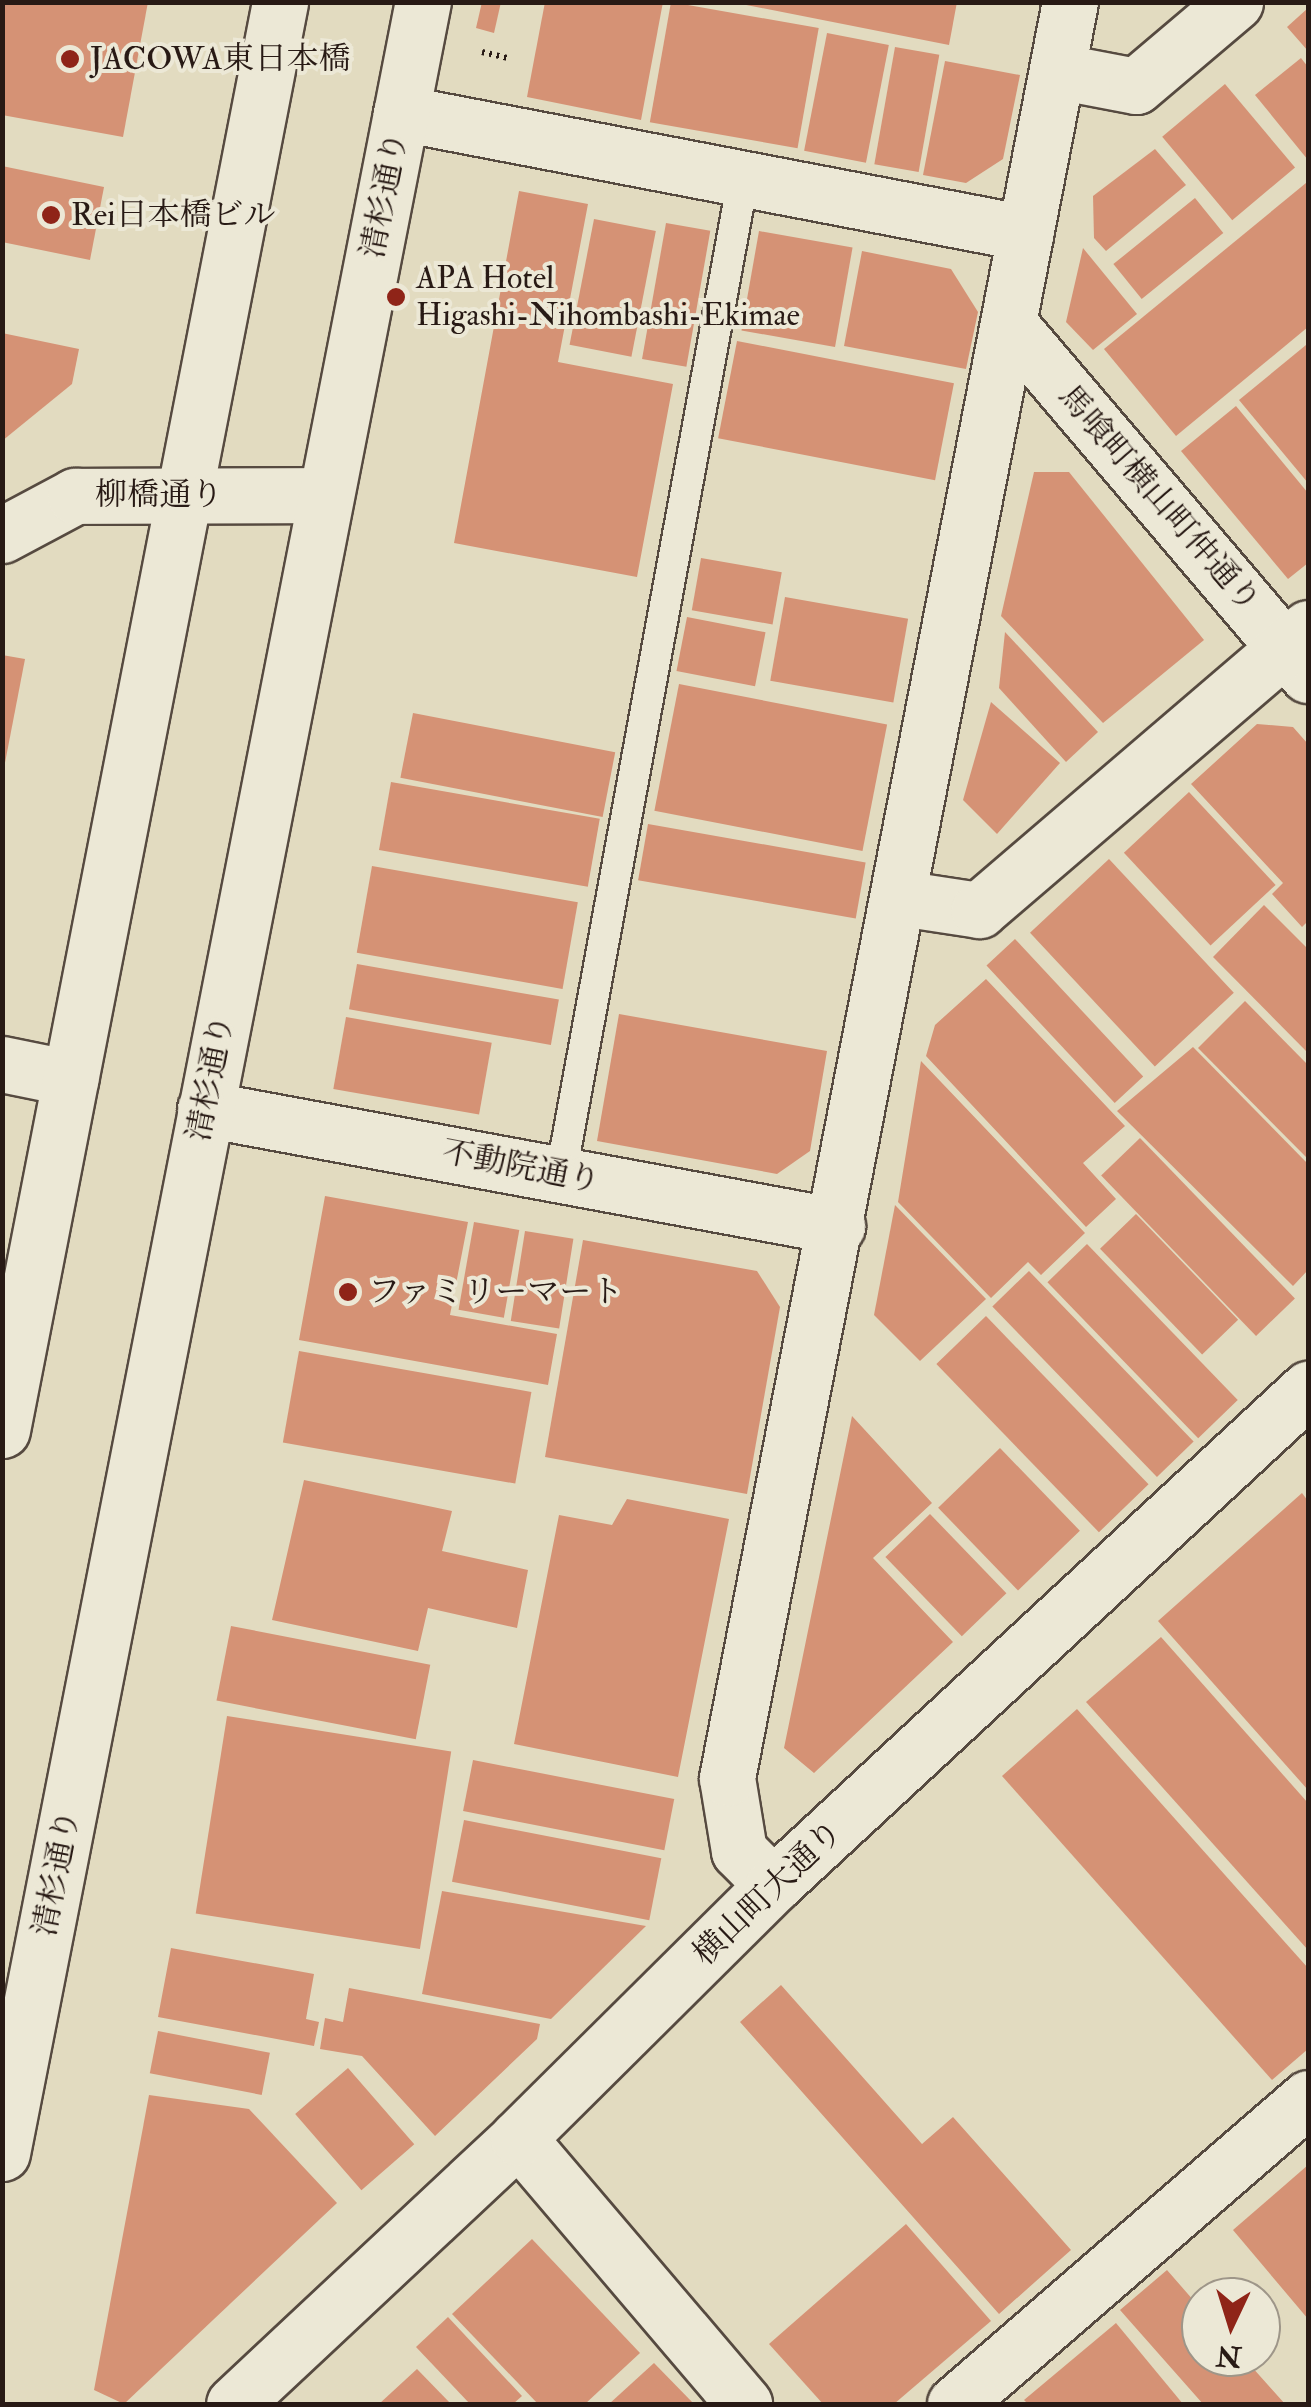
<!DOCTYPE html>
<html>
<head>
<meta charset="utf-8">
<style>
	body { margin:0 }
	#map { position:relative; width:1311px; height:2407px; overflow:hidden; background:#e2dbc0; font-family:"IM FELL Double Pica","Noto Serif JP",serif }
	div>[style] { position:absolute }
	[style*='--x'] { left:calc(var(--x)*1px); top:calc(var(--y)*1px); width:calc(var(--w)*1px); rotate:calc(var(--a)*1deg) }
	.building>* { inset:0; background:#d59275; transform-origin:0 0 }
	.path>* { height:6px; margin-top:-3px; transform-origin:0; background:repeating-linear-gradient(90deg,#281a15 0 2.5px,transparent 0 7.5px) }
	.roads { filter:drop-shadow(2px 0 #564a40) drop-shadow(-2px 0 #564a40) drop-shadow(0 2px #564a40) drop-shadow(0 -2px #564a40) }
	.service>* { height:30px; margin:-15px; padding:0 15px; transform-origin:15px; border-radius:15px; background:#ece8d6 }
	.minor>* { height:55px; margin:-27.5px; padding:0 27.5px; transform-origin:27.5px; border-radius:27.5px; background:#ece8d6 }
	.tertiary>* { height:55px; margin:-27.5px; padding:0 27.5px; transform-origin:27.5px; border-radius:27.5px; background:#ece8d6 }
	.dots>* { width:28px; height:28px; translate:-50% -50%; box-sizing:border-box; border:5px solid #ece8d6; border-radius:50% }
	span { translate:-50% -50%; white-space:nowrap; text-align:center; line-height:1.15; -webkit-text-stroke:8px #ece8d6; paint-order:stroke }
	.poi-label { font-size:32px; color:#281a15 }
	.left { translate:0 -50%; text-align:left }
	.street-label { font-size:32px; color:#281a15 }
	.frame { position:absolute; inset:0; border:5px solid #281a15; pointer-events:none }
	.north { position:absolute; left:1181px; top:2277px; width:100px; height:100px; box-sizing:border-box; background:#ece8d6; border:2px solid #9e9689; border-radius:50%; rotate:184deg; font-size:28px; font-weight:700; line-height:40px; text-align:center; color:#281a15 }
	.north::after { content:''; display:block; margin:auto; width:35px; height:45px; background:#8f2418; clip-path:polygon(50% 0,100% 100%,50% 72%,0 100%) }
</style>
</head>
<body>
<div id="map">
	<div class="building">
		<i style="clip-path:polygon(2px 2px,148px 2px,123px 137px,2px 115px)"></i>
		<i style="clip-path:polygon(482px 2px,501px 2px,494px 33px,476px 28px)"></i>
		<i style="clip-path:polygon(545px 2px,663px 2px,641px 120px,527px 97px)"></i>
		<i style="left:671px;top:2px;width:150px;height:122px;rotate:10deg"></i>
		<i style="clip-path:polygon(731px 2px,957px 2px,949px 45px)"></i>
		<i style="clip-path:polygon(1308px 8px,1308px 51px,1287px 27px)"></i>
		<i style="left:827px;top:33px;width:63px;height:120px;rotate:11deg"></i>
		<i style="left:895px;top:47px;width:45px;height:119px;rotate:10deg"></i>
		<i style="clip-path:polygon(1301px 58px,1308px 67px,1308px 160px,1255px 95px)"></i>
		<i style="clip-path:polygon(945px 61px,1020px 75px,1003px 159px,966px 183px,923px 175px)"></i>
		<i style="left:1225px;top:84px;width:109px;height:82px;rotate:50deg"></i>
		<i style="clip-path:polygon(1155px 149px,1186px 185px,1106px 251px,1094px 238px,1093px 196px)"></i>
		<i style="clip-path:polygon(2px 166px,104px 187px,90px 260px,2px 242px)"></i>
		<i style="clip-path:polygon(1306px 183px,1308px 327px,1176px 436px,1104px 349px)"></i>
		<i style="clip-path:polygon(519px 191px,588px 204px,558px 362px,673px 384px,637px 577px,454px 543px)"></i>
		<i style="left:1195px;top:198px;width:45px;height:105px;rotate:51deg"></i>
		<i style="left:594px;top:219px;width:63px;height:128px;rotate:11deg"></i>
		<i style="left:666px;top:223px;width:45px;height:138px;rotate:10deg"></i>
		<i style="left:759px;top:231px;width:95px;height:101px;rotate:10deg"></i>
		<i style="clip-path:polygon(1083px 248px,1137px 314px,1093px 350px,1066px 322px)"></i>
		<i style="clip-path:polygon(862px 251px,951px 269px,978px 312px,966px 369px,844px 346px)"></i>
		<i style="clip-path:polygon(2px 333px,79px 349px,72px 384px,2px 441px)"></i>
		<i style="left:737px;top:341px;width:221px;height:99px;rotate:11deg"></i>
		<i style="clip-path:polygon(1306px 345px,1308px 348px,1308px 483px,1239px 400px)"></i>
		<i style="clip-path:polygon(1236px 406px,1308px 493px,1308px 563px,1288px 579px,1181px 451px)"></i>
		<i style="clip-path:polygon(1034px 472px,1069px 472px,1204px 640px,1103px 723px,1001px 616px)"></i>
		<i style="left:701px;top:558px;width:82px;height:53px;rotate:10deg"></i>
		<i style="left:785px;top:597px;width:125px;height:85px;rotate:10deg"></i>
		<i style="left:687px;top:617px;width:80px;height:55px;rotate:11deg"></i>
		<i style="clip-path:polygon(1005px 632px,1098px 732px,1066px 762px,999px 688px)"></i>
		<i style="clip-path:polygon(2px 655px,25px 659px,4px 768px,2px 768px)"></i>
		<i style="left:679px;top:684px;width:212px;height:129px;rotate:11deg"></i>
		<i style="clip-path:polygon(991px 702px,1060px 763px,997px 834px,963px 800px)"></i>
		<i style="left:413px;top:713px;width:206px;height:66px;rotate:11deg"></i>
		<i style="clip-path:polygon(1257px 724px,1293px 727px,1308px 744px,1308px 921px,1302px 927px,1272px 894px,1283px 883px,1191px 784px)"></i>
		<i style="left:391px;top:782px;width:212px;height:69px;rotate:10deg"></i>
		<i style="left:1189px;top:792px;width:127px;height:89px;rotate:47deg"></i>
		<i style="left:648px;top:824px;width:221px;height:57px;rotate:10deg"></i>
		<i style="left:1109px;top:859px;width:183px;height:108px;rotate:47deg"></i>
		<i style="left:372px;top:866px;width:209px;height:88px;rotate:10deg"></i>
		<i style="clip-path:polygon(1264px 905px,1308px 949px,1308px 1053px,1213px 957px)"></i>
		<i style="left:1015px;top:939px;width:188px;height:39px;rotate:47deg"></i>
		<i style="left:357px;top:964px;width:205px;height:46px;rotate:10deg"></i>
		<i style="clip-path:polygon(986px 979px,1125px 1126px,1083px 1163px,1116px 1199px,1086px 1227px,926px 1056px,935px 1025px)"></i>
		<i style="clip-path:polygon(1245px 1001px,1308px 1065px,1308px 1159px,1198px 1048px)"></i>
		<i style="clip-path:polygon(619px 1014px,827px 1051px,810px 1151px,777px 1174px,597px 1141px)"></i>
		<i style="left:346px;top:1017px;width:148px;height:73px;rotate:10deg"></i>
		<i style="clip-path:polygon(1193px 1047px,1308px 1164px,1308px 1270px,1293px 1286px,1117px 1111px)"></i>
		<i style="clip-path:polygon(921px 1061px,1085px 1233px,1041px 1275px,1028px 1262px,991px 1298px,898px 1202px)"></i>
		<i style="left:1140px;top:1138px;width:223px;height:54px;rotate:46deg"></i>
		<i style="clip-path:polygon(325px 1196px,468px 1222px,450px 1315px,557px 1334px,548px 1385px,299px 1340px)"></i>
		<i style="clip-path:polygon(895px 1205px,986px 1299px,920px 1361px,874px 1315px)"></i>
		<i style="left:1136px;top:1214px;width:147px;height:50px;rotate:46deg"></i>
		<i style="left:474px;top:1222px;width:46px;height:89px;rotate:10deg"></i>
		<i style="left:525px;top:1231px;width:49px;height:91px;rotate:9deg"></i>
		<i style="clip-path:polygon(583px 1240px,757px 1271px,780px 1307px,747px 1494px,545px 1457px)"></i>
		<i style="left:1087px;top:1244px;width:217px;height:55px;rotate:46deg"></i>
		<i style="left:1029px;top:1271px;width:237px;height:51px;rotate:46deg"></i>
		<i style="left:986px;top:1316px;width:234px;height:69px;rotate:46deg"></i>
		<i style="left:299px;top:1351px;width:236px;height:93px;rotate:10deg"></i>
		<i style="clip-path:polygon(852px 1416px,932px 1503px,873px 1558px,953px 1642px,814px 1773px,784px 1748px)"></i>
		<i style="left:1000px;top:1448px;width:115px;height:86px;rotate:46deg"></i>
		<i style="clip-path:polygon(304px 1480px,452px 1511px,442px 1551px,528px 1570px,517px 1628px,428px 1608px,418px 1651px,272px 1620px)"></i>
		<i style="clip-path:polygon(1302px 1493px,1308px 1501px,1308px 1790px,1158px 1621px)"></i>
		<i style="clip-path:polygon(627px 1499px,729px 1519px,678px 1777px,514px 1744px,559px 1515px,612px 1525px)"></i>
		<i style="left:930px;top:1514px;width:110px;height:62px;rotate:46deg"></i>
		<i style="left:231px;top:1626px;width:203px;height:76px;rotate:11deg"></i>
		<i style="clip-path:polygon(1161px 1637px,1308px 1803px,1308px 1950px,1086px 1702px)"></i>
		<i style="clip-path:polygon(1077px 1709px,1308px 1968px,1308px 2049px,1272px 2080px,1002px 1776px)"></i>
		<i style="left:227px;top:1716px;width:227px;height:200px;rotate:9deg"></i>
		<i style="left:473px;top:1760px;width:205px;height:52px;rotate:11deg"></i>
		<i style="left:464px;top:1820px;width:201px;height:63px;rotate:11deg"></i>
		<i style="clip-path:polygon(442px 1891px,646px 1926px,551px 2019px,422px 1994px)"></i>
		<i style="clip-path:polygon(171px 1948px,314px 1974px,306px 2019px,319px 2022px,314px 2046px,158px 2017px)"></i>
		<i style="clip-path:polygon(781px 1985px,922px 2144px,953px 2117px,1071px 2250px,999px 2314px,740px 2022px)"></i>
		<i style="clip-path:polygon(349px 1988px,540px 2024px,537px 2039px,435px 2136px,362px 2056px,320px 2049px,325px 2018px,343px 2022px)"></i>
		<i style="left:158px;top:2031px;width:114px;height:43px;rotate:11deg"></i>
		<i style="left:348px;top:2068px;width:101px;height:70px;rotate:49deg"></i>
		<i style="clip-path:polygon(149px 2095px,249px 2109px,337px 2203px,124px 2404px,94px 2390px)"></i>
		<i style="clip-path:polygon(1308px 2165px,1308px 2319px,1233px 2230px)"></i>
		<i style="clip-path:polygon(906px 2224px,991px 2321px,894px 2404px,823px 2404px,769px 2344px)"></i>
		<i style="clip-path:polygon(532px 2239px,640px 2353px,585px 2404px,538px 2404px,452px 2314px)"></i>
		<i style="clip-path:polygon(1167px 2270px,1201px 2309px,1201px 2357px,1243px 2357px,1285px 2404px,1203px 2404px,1120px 2310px)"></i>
		<i style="clip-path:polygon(448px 2317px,522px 2396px,513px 2404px,470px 2404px,416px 2347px)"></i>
		<i style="clip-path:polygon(1116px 2323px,1183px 2404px,1028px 2404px,1024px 2400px)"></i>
		<i style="clip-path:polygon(654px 2363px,694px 2404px,609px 2404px)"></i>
		<i style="clip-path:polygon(417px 2369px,451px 2404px,379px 2404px)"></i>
	</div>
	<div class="path">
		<i style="--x:179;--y:2;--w:23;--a:0"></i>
		<i style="--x:482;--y:52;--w:28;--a:13"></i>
	</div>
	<div class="roads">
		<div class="service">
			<i style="--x:561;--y:1174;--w:1012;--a:-79.63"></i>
		</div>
		<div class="minor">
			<i style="--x:1057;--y:71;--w:80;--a:10.8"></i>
			<i style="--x:1136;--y:86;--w:130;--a:-40.3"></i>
			<i style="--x:401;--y:113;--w:636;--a:10.87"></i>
			<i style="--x:1009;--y:324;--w:461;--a:49.6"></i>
			<i style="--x:2;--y:535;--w:83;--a:-28.1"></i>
			<i style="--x:75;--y:496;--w:250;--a:-0.2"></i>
			<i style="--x:900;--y:898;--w:80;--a:8.6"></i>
			<i style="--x:979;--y:910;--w:433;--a:-40.6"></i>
			<i style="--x:2;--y:1064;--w:70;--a:11.5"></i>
			<i style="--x:205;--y:1109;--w:643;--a:10.49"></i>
			<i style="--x:773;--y:1885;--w:48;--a:-135"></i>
			<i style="--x:739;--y:1851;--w:74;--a:-99.3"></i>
			<i style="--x:727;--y:1778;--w:1809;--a:-79.07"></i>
			<i style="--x:518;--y:2138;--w:349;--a:49.6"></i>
			<i style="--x:234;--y:2404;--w:389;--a:-43.1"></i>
			<i style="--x:518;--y:2138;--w:359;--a:-44.8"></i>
			<i style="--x:773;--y:1885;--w:730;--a:-42.83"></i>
			<i style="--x:955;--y:2404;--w:467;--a:-40.9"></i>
		</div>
		<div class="tertiary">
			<i style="--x:2;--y:1430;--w:1455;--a:-78.98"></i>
			<i style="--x:2;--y:2153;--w:2192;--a:-78.93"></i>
		</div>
	</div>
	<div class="dots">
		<i style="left:70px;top:59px;background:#8f2418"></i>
		<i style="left:51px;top:215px;background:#8f2418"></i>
		<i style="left:396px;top:297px;background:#8f2418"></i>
		<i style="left:348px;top:1292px;background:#8f2418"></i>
	</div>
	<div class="poi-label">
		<span class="left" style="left:90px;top:59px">JACOWA東日本橋</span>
		<span class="left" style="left:71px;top:215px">Rei日本橋ビル</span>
		<span class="left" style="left:416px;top:297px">APA Hotel<br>Higashi-Nihombashi-Ekimae</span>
		<span class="left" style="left:368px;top:1292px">ファミリーマート</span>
	</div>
	<div class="street-label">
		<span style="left:385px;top:195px;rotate:-79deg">清杉通り</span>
		<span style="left:159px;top:495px">柳橋通り</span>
		<span style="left:1159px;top:499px;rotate:49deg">馬喰町横山町仲通り</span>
		<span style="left:211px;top:1078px;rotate:-79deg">清杉通り</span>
		<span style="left:521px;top:1167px;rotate:11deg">不動院通り</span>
		<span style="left:57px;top:1873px;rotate:-79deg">清杉通り</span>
		<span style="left:768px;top:1893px;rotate:-44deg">横山町大通り</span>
	</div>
	<div class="frame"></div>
	<div class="north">N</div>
</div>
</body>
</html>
